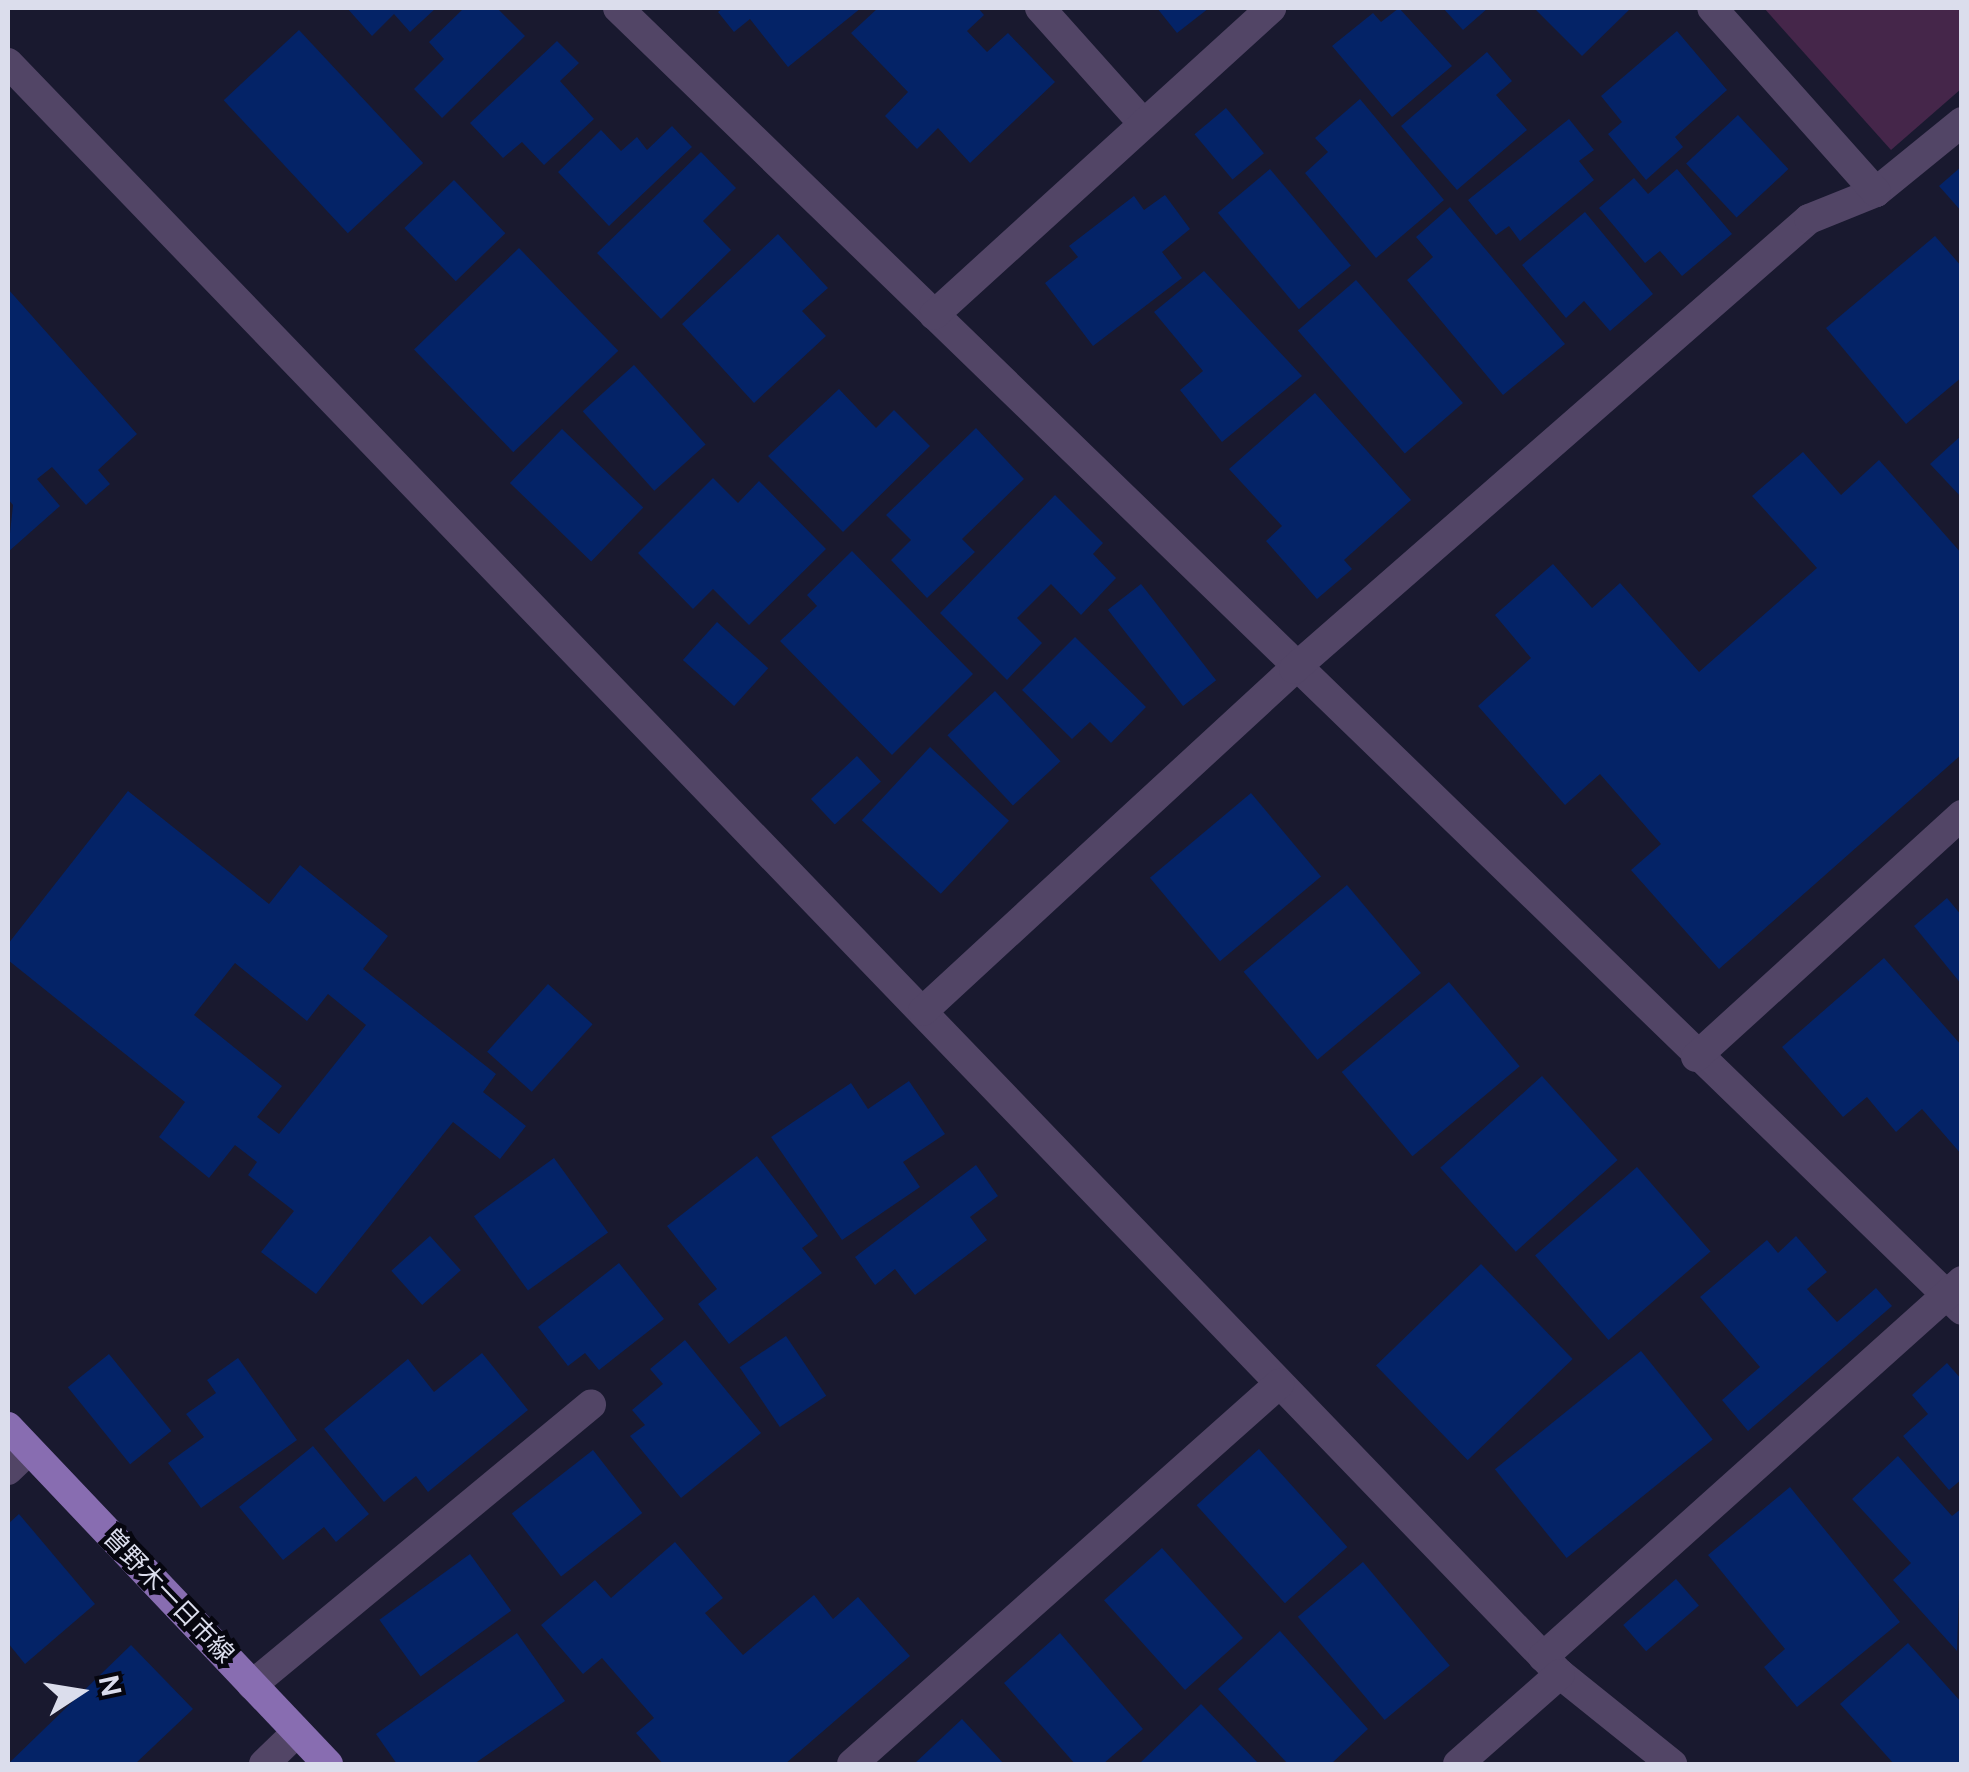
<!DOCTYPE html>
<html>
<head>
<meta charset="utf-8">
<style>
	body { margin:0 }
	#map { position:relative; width:1969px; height:1772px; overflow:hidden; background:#19192f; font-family:"DM Sans","Noto Sans JP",sans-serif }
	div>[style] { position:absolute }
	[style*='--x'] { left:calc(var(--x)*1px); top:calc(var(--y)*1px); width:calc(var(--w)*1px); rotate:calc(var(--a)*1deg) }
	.green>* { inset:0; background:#45264a }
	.building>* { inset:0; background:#042367; transform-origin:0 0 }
	.minor>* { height:30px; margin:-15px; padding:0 15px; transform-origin:15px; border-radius:15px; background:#524566 }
	.major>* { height:30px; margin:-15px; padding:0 15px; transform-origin:15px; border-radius:15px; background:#886db1 }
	span { translate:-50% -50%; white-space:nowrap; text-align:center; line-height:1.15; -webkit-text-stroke:9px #06060f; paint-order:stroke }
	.street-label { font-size:25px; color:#dbddec }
	.frame { position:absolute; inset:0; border:10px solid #dbddec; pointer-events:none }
	.north { position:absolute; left:30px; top:1642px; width:100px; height:100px; -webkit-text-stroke:8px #06060f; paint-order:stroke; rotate:78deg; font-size:28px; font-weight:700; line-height:40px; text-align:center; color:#dbddec }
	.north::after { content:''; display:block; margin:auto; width:35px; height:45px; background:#dbddec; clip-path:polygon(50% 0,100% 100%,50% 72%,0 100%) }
</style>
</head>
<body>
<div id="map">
	<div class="green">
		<i style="clip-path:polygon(1764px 8px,1961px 8px,1961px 89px,1891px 150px)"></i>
	</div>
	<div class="building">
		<i style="clip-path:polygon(347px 8px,436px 8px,410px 32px,394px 14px,372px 36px)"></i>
		<i style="clip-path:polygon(464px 8px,497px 8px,525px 36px,442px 118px,414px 89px,444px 59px,429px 42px)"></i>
		<i style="clip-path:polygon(723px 8px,861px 8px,788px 67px,750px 19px,734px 32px,718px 12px)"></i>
		<i style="clip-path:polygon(878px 8px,978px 8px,984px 15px,967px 31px,987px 52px,1008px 33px,1055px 82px,970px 163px,938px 128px,917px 149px,885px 116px,908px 92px,851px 33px)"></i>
		<i style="clip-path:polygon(1157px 8px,1209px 8px,1177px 33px)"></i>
		<i style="clip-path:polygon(1399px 8px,1452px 66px,1392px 117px,1332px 46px,1373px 13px,1381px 22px)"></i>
		<i style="clip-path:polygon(1443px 8px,1488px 8px,1463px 30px)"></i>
		<i style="clip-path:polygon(1534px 8px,1631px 8px,1582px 56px)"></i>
		<i style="left:299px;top:30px;width:182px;height:103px;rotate:47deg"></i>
		<i style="clip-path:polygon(1677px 31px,1727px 90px,1675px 137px,1683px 147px,1646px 180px,1608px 134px,1622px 122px,1601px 96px)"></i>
		<i style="clip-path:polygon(557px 41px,579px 63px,560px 81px,594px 119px,544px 165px,522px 142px,503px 158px,470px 123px)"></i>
		<i style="clip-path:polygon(1487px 52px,1512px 81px,1496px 95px,1527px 130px,1457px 190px,1401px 126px)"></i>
		<i style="clip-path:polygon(1360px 99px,1444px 200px,1376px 258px,1305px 173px,1328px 152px,1315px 138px)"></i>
		<i style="left:1226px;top:108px;width:59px;height:41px;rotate:50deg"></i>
		<i style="left:1738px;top:115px;width:74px;height:71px;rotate:47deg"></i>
		<i style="clip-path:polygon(1569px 119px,1594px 150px,1579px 161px,1594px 180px,1520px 241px,1509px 226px,1496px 235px,1468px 200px)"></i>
		<i style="clip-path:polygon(672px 126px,692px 147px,609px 226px,558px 172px,601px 130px,621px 151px,637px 137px,647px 150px)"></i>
		<i style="clip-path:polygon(701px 152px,736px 188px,703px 221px,731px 250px,661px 319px,597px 253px)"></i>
		<i style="clip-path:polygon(1962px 166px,1962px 212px,1939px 186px)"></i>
		<i style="left:1270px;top:169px;width:126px;height:68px;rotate:50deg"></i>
		<i style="clip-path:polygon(1677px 169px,1732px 234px,1682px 276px,1660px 251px,1645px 263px,1599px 208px,1634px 178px,1648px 194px)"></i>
		<i style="left:454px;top:180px;width:74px;height:69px;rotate:46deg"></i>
		<i style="clip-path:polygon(1165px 195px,1190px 229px,1162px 252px,1182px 278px,1093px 346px,1045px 283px,1078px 257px,1069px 246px,1134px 196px,1144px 210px)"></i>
		<i style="clip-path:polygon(1450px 207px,1565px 344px,1503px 395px,1407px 280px,1433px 257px,1416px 237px)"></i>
		<i style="clip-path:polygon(1585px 212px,1653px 294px,1610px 331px,1584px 301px,1566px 318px,1522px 265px)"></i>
		<i style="clip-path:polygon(778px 234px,828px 288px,802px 311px,826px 336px,754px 403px,682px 324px)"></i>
		<i style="clip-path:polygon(1935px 236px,1962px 267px,1962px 377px,1906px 424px,1826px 328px)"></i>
		<i style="left:519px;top:248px;width:143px;height:146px;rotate:46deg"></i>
		<i style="clip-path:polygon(1204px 271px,1302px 376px,1222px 442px,1180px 390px,1203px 371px,1154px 312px)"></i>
		<i style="left:1356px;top:280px;width:163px;height:77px;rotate:49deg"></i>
		<i style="clip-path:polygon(8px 289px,137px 434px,98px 470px,110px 484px,86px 505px,52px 467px,37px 479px,60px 506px,8px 552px,13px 505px,8px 499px)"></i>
		<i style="left:634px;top:365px;width:107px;height:69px;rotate:48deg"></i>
		<i style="clip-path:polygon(839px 389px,876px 428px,894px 410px,930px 446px,843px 532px,768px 456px)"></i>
		<i style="clip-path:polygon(1315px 393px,1411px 500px,1344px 560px,1352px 569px,1317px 599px,1266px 541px,1282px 526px,1229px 469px)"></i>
		<i style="clip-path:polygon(976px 428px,1024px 479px,962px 539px,975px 552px,927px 598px,891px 560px,911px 540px,886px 515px)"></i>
		<i style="left:562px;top:429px;width:113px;height:75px;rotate:44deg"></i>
		<i style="clip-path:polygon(1962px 435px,1962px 498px,1930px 464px)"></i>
		<i style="clip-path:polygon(1803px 452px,1841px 495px,1879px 460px,1962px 554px,1962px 754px,1719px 969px,1631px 870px,1661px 844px,1600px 774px,1565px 805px,1478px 706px,1531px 658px,1495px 615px,1553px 564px,1592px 608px,1620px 583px,1699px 672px,1817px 568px,1752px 496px)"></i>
		<i style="clip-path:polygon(713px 478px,738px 503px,759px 481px,826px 549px,749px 625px,713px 589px,693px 609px,638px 553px)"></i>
		<i style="clip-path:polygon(1055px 495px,1103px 543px,1093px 554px,1116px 578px,1081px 615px,1051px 584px,1017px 618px,1042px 643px,1007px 680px,940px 613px)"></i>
		<i style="clip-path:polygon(852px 551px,973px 674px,892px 755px,780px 641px,817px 606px,807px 595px)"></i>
		<i style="left:1141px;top:584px;width:122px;height:42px;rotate:52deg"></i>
		<i style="left:717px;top:622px;width:69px;height:51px;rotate:42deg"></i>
		<i style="clip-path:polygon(1075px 637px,1146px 707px,1111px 743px,1090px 722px,1072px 739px,1022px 690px)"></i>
		<i style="left:995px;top:691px;width:96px;height:65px;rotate:47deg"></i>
		<i style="left:930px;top:747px;width:108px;height:100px;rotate:43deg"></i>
		<i style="left:857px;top:756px;width:35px;height:63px;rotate:47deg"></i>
		<i style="clip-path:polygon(evenodd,128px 791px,269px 904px,300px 865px,388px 936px,363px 969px,496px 1074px,483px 1092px,526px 1126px,500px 1159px,453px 1122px,316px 1294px,261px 1252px,294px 1211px,248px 1175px,257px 1162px,235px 1145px,209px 1178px,159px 1137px,185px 1102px,8px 960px,8px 944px,128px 791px,235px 963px,307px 1021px,328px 994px,366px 1025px,279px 1134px,257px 1117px,282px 1086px,194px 1015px,235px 963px)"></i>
		<i style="left:1251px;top:793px;width:109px;height:132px;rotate:50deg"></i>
		<i style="left:1347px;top:885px;width:115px;height:135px;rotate:50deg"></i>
		<i style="clip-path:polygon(1947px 898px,1962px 916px,1962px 985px,1914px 926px)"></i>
		<i style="clip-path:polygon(1884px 958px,1962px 1046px,1962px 1155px,1922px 1109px,1896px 1132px,1867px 1097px,1843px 1117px,1782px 1047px)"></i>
		<i style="left:1449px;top:982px;width:110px;height:140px;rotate:50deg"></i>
		<i style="left:548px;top:984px;width:60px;height:91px;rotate:42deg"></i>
		<i style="left:1542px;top:1076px;width:113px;height:137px;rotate:48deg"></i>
		<i style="clip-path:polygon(909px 1081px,945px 1134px,903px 1162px,920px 1187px,842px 1240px,771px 1137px,851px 1083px,868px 1109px)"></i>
		<i style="clip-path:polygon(757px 1156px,818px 1236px,802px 1248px,822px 1273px,729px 1344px,698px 1304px,717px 1289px,667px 1226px)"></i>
		<i style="left:554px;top:1158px;width:92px;height:99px;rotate:54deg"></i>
		<i style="clip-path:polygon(976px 1165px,998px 1196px,970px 1217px,987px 1240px,915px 1295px,895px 1269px,875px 1285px,855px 1257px)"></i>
		<i style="left:1637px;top:1167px;width:112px;height:135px;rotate:49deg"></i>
		<i style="left:430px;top:1236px;width:46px;height:52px;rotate:48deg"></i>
		<i style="clip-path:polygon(1796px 1236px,1827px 1272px,1807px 1289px,1837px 1322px,1876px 1288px,1892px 1306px,1748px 1431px,1722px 1400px,1760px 1367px,1700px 1297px,1767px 1240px,1778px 1253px)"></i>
		<i style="clip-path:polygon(619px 1263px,664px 1319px,599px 1370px,585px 1353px,568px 1366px,538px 1327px)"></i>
		<i style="left:1481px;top:1264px;width:132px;height:146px;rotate:46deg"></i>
		<i style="left:786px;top:1336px;width:72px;height:56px;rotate:56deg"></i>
		<i style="clip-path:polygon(685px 1340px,761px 1433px,681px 1498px,630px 1436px,645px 1425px,632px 1410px,663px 1384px,650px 1369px)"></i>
		<i style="left:1641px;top:1351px;width:114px;height:188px;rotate:51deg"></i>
		<i style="clip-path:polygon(482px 1353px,528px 1410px,428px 1492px,416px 1476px,384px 1502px,324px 1429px,408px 1359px,434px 1392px)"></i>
		<i style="left:109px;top:1354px;width:99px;height:53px;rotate:51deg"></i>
		<i style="clip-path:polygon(238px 1358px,297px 1440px,201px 1508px,168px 1463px,204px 1437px,186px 1414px,216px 1393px,207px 1380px)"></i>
		<i style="clip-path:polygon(1947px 1363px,1962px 1380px,1962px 1479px,1949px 1490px,1903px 1436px,1928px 1414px,1912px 1395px)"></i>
		<i style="clip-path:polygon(313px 1446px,369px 1514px,336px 1542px,324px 1527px,283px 1560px,239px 1507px)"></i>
		<i style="left:1259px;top:1449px;width:132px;height:84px;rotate:48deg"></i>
		<i style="left:593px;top:1450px;width:80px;height:103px;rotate:52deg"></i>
		<i style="clip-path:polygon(1898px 1456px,1952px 1516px,1962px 1508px,1957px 1651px,1893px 1580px,1911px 1563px,1852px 1499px)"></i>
		<i style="clip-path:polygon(1790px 1487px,1900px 1622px,1797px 1707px,1764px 1667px,1785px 1649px,1708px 1555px)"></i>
		<i style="clip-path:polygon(19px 1514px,95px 1604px,25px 1664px,8px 1643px,8px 1524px)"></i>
		<i style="clip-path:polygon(675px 1542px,723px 1598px,705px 1613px,743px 1655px,814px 1595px,833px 1619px,858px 1597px,910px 1656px,785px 1764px,663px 1764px,636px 1733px,654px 1718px,602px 1658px,583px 1674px,541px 1625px,595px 1580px,611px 1598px)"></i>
		<i style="left:1162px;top:1548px;width:121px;height:78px;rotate:48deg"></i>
		<i style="left:470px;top:1554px;width:70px;height:112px;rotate:54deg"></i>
		<i style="left:1363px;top:1562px;width:135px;height:85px;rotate:50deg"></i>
		<i style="left:1676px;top:1579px;width:35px;height:70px;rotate:49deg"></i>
		<i style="clip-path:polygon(1280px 1631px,1368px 1729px,1331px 1764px,1288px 1764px,1218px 1689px)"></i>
		<i style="clip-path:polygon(517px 1633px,565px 1701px,474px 1764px,397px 1764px,376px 1734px)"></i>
		<i style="clip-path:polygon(1060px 1633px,1143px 1729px,1103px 1764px,1075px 1764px,1004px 1683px)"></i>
		<i style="clip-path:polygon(1908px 1643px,1962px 1703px,1962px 1764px,1894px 1764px,1840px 1704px)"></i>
		<i style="clip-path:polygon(131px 1645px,193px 1709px,135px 1764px,8px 1764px)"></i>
		<i style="clip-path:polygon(1201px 1704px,1259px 1764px,1143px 1764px,1141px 1762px)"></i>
		<i style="clip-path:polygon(962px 1719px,1004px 1764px,914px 1764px)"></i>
	</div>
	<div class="minor">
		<i style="--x:618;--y:8;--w:1871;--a:44.09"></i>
		<i style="--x:1040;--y:8;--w:152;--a:48.2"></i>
		<i style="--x:8;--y:63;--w:2237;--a:46.07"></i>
		<i style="--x:1560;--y:1674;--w:144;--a:38.8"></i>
		<i style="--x:1876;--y:192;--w:111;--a:-39.1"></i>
		<i style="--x:934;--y:315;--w:456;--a:-42.3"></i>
		<i style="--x:923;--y:1011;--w:505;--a:-42.67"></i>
		<i style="--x:1294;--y:669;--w:684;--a:-41.15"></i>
		<i style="--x:1809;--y:219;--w:72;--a:-21.9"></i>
		<i style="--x:1876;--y:192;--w:246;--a:-131.7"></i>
		<i style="--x:1696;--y:1057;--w:360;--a:-42.3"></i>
		<i style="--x:8;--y:1470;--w:29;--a:-44"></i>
		<i style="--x:1543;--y:1657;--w:563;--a:-41.9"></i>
		<i style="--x:252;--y:1685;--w:440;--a:-39.6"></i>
		<i style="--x:264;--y:1764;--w:46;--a:-44.1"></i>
		<i style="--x:852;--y:1764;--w:572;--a:-41.67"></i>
		<i style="--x:1458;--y:1764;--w:136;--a:-41.4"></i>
	</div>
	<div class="major">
		<i style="--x:8;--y:1427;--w:465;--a:46.5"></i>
	</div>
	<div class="street-label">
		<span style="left:168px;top:1596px;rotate:46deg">曽野木一日市線</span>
	</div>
	<div class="frame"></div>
	<div class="north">N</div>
</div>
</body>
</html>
